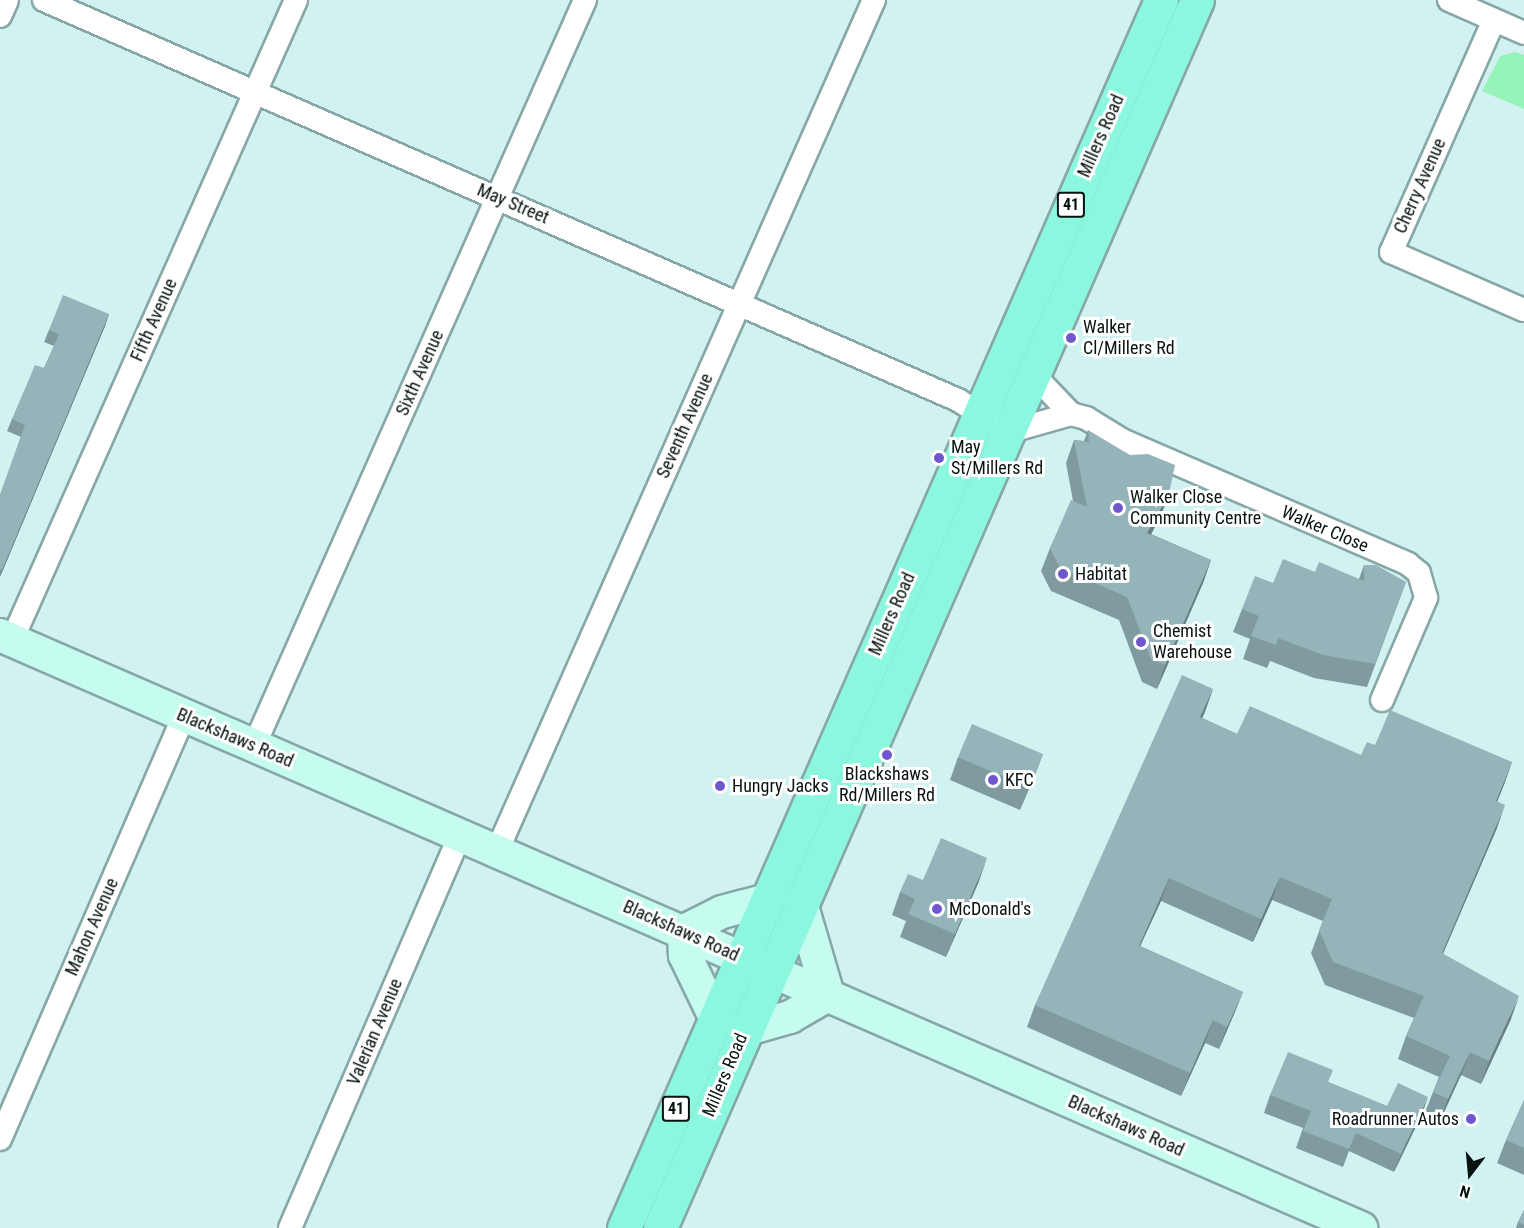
<!DOCTYPE html>
<html>
<head>
<meta charset="utf-8">
<style>
	body { margin:0 }
	#map { position:relative; width:1524px; height:1228px; overflow:hidden; background:#d1f2f1; font-family:"Roboto Condensed",sans-serif }
	div>[style] { position:absolute }
	[style*='--x'] { left:calc(var(--x)*1px); top:calc(var(--y)*1px); width:calc(var(--w)*1px); rotate:calc(var(--a)*1deg) }
	.green>* { inset:0; background:#96f4b9 }
	.roads { filter:drop-shadow(2px 0 #86a7a5) drop-shadow(-2px 0 #86a7a5) drop-shadow(0 2px #86a7a5) drop-shadow(0 -2px #86a7a5) }
	.minor>* { height:22px; margin:-11px; padding:0 11px; transform-origin:11px; border-radius:11px; background:#fff }
	.secondary>* { height:32px; margin:-16px; padding:0 16px; transform-origin:16px; border-radius:16px; background:#c6fbef }
	.primary>* { height:33px; margin:-16.5px; padding:0 16.5px; transform-origin:16.5px; border-radius:16.5px; background:#8cf7df }
	.wall>* { inset:0; background:#7f9ba0 }
	.shaded-wall>* { inset:0; background:#687e82 }
	.building>* { inset:0; background:#94b4ba; transform-origin:0 0 }
	.dots>* { width:16px; height:16px; translate:-50% -50%; box-sizing:border-box; border:3px solid #fff; border-radius:50% }
	span { translate:-50% -50%; white-space:nowrap; text-align:center; line-height:1.15; -webkit-text-stroke:6px #fff; paint-order:stroke }
	.shield-label span { padding:2px 4px; background:#fff; border:2px solid; border-radius:4px; -webkit-text-stroke-width:0 }
	.shield-label { font-size:16px; color:#071312; font-weight:700 }
	.street-label { font-size:18px; color:#071312 }
	.poi-label { font-size:18px; color:#071312 }
	.left { translate:0 -50%; text-align:left }
	.right { translate:-100% -50%; text-align:right }
	.north { position:absolute; left:1440px; top:1144px; width:60px; height:60px; -webkit-text-stroke:4px #fff; paint-order:stroke; rotate:196deg; font-size:16px; font-weight:700; line-height:24px; text-align:center; color:#071312 }
	.north::after { content:''; display:block; margin:auto; width:21px; height:27px; background:#071312; clip-path:polygon(50% 0,100% 100%,50% 72%,0 100%) }
</style>
</head>
<body>
<div id="map">
	<div class="green">
		<i style="clip-path:polygon(1515px 52px,1524px 55px,1524px 109px,1482px 91px,1500px 56px)"></i>
	</div>
	<div class="roads">
		<div class="minor">
			<i style="--x:44;--y:0;--w:998;--a:23.64"></i>
			<i style="--x:958;--y:400;--w:59;--a:32.6"></i>
			<i style="--x:1008;--y:432;--w:66;--a:-15.9"></i>
			<i style="--x:1071;--y:414;--w:16;--a:15"></i>
			<i style="--x:1086;--y:418;--w:42;--a:31.4"></i>
			<i style="--x:1122;--y:440;--w:312;--a:23.4"></i>
			<i style="--x:1408;--y:564;--w:14;--a:39"></i>
			<i style="--x:1419;--y:573;--w:26;--a:74"></i>
			<i style="--x:1426;--y:598;--w:111;--a:113.3"></i>
			<i style="--x:1449;--y:0;--w:82;--a:23.7"></i>
			<i style="--x:0;--y:16;--w:17;--a:-66"></i>
			<i style="--x:1494;--y:20;--w:254;--a:113.9"></i>
			<i style="--x:1391;--y:252;--w:145;--a:23.6"></i>
			<i style="--x:1034;--y:375;--w:54;--a:46.5"></i>
			<i style="--x:12;--y:640;--w:700;--a:-66.07"></i>
			<i style="--x:254;--y:746;--w:816;--a:-66.07"></i>
			<i style="--x:497;--y:851;--w:931;--a:-66.11"></i>
			<i style="--x:0;--y:1139;--w:461;--a:-66.5"></i>
			<i style="--x:290;--y:1228;--w:428;--a:-66.6"></i>
		</div>
		<div class="secondary">
			<i style="--x:0;--y:635;--w:1485;--a:23.54"></i>
			<i style="--x:801;--y:903;--w:96;--a:73.6"></i>
			<i style="--x:684;--y:931;--w:24;--a:88"></i>
			<i style="--x:685;--y:955;--w:71;--a:64.2"></i>
			<i style="--x:684;--y:931;--w:42;--a:-26.6"></i>
			<i style="--x:722;--y:912;--w:47;--a:-14.9"></i>
			<i style="--x:744;--y:1030;--w:48;--a:-15.8"></i>
			<i style="--x:790;--y:1017;--w:44;--a:-30.1"></i>
		</div>
		<div class="primary">
			<i style="--x:624;--y:1228;--w:1340;--a:-66.38"></i>
			<i style="--x:660;--y:1228;--w:1340;--a:-66.38"></i>
		</div>
	</div>
	<div class="wall">
		<i style="clip-path:polygon(109px 314px,105px 326px,0 577px,0 495px,21px 437px,7px 431px,12px 419px,44px 368px,54px 346px,44px 342px,49px 330px)"></i>
		<i style="clip-path:polygon(1088px 430px,1161px 516px,1151px 534px,1211px 560px,1203px 583px,1157px 689px,1142px 682px,1119px 620px,1051px 591px,1041px 571px,1050px 548px,1073px 501px,1066px 463px,1074px 440px,1084px 441px)"></i>
		<i style="clip-path:polygon(1364px 565px,1406px 582px,1367px 687px,1314px 678px,1270px 661px,1267px 668px,1243px 659px,1250px 639px,1233px 632px,1242px 609px,1273px 583px,1315px 572px,1359px 579px)"></i>
		<i style="clip-path:polygon(1213px 689px,1202px 718px,1237px 734px,1361px 755px,1375px 745px,1512px 762px,1497px 802px,1497px 828px,1443px 954px,1511px 1019px,1481px 1084px,1461px 1075px,1440px 1121px,1424px 1115px,1433px 1092px,1439px 1077px,1398px 1059px,1406px 1036px,1414px 1018px,1325px 985px,1311px 953px,1323px 921px,1272px 900px,1253px 942px,1161px 901px,1140px 946px,1243px 992px,1234px 1014px,1219px 1049px,1205px 1043px,1181px 1096px,1027px 1027px,1035px 1005px)"></i>
		<i style="clip-path:polygon(1043px 754px,1020px 810px,950px 780px,958px 757px)"></i>
		<i style="clip-path:polygon(923px 880px,979px 881px,946px 957px,900px 937px,906px 921px,892px 915px,900px 892px)"></i>
		<i style="clip-path:polygon(1328px 1082px,1387px 1106px,1422px 1114px,1394px 1172px,1349px 1151px,1343px 1167px,1296px 1148px,1303px 1128px,1264px 1113px,1270px 1095px)"></i>
		<i style="clip-path:polygon(1524px 1100px,1524px 1175px,1497px 1163px,1506px 1140px)"></i>
		<i style="clip-path:polygon(1524px 1210px,1524px 1228px,1516px 1228px,1518px 1222px)"></i>
	</div>
	<div class="shaded-wall">
		<i style="clip-path:polygon(109px 314px,105px 326px,0 577px,2px 570px)"></i>
		<i style="clip-path:polygon(1169px 493px,1161px 516px,1139px 556px,1147px 533px)"></i>
		<i style="clip-path:polygon(1211px 560px,1203px 583px,1157px 689px,1165px 665px)"></i>
		<i style="clip-path:polygon(1213px 689px,1205px 712px,1192px 740px,1200px 717px)"></i>
		<i style="clip-path:polygon(1043px 754px,1034px 777px,1020px 810px,1029px 787px)"></i>
		<i style="clip-path:polygon(1512px 762px,1504px 785px,1488px 824px,1496px 801px)"></i>
		<i style="clip-path:polygon(1505px 805px,1497px 828px,1433px 976px,1442px 953px)"></i>
		<i style="clip-path:polygon(987px 858px,979px 881px,946px 957px,955px 934px)"></i>
		<i style="clip-path:polygon(1280px 877px,1272px 900px,1253px 942px,1261px 919px)"></i>
		<i style="clip-path:polygon(1169px 878px,1161px 901px,1130px 968px,1139px 946px)"></i>
		<i style="clip-path:polygon(1243px 992px,1234px 1014px,1219px 1049px,1227px 1027px)"></i>
		<i style="clip-path:polygon(1519px 996px,1511px 1019px,1481px 1084px,1489px 1061px)"></i>
		<i style="clip-path:polygon(1213px 1020px,1205px 1043px,1181px 1096px,1190px 1073px)"></i>
		<i style="clip-path:polygon(1470px 1052px,1461px 1075px,1440px 1121px,1448px 1099px)"></i>
		<i style="clip-path:polygon(1428px 1097px,1422px 1114px,1394px 1172px,1401px 1154px)"></i>
	</div>
	<div class="building">
		<i style="clip-path:polygon(63px 295px,109px 314px,2px 570px,0 569px,0 495px,25px 425px,12px 419px,35px 365px,44px 368px,59px 334px,49px 330px)"></i>
		<i style="clip-path:polygon(1088px 430px,1130px 455px,1148px 454px,1175px 465px,1169px 493px,1147px 533px,1211px 560px,1165px 665px,1151px 659px,1127px 597px,1060px 568px,1050px 548px,1071px 500px,1087px 507px,1074px 440px,1089px 442px)"></i>
		<i style="clip-path:polygon(1283px 559px,1315px 572px,1319px 562px,1364px 581px,1364px 565px,1376px 565px,1406px 582px,1375px 664px,1323px 655px,1278px 638px,1276px 645px,1251px 636px,1259px 616px,1242px 609px,1255px 576px,1273px 583px)"></i>
		<i style="clip-path:polygon(1182px 675px,1213px 689px,1200px 717px,1237px 734px,1250px 706px,1361px 755px,1367px 742px,1375px 745px,1390px 710px,1512px 762px,1496px 801px,1505px 805px,1442px 953px,1519px 996px,1489px 1061px,1470px 1052px,1448px 1099px,1433px 1092px,1450px 1056px,1406px 1036px,1424px 996px,1333px 962px,1319px 930px,1332px 899px,1280px 877px,1261px 919px,1169px 878px,1139px 946px,1243px 992px,1227px 1027px,1213px 1020px,1190px 1073px,1035px 1005px)"></i>
		<i style="left:972px;top:724px;width:77px;height:36px;rotate:23deg"></i>
		<i style="clip-path:polygon(941px 838px,987px 858px,955px 934px,908px 914px,915px 899px,900px 892px,908px 874px,923px 880px)"></i>
		<i style="clip-path:polygon(1288px 1052px,1333px 1070px,1328px 1082px,1387px 1106px,1398px 1083px,1428px 1097px,1401px 1154px,1356px 1133px,1349px 1149px,1303px 1131px,1311px 1111px,1270px 1095px)"></i>
		<i style="clip-path:polygon(1524px 1100px,1524px 1148px,1506px 1140px)"></i>
		<i style="clip-path:polygon(1524px 1210px,1524px 1225px,1518px 1222px)"></i>
	</div>
	<div class="dots">
		<i style="left:1071px;top:338px;background:#6e56cf"></i>
		<i style="left:939px;top:458px;background:#6e56cf"></i>
		<i style="left:1118px;top:508px;background:#6e56cf"></i>
		<i style="left:1063px;top:574px;background:#6e56cf"></i>
		<i style="left:1141px;top:642px;background:#6e56cf"></i>
		<i style="left:887px;top:755px;background:#6e56cf"></i>
		<i style="left:993px;top:780px;background:#6e56cf"></i>
		<i style="left:720px;top:786px;background:#6e56cf"></i>
		<i style="left:937px;top:909px;background:#6e56cf"></i>
		<i style="left:1471px;top:1119px;background:#6e56cf"></i>
	</div>
	<div class="shield-label">
		<span style="left:1071px;top:205px">41</span>
		<span style="left:676px;top:1109px">41</span>
	</div>
	<div class="street-label">
		<span style="left:1101px;top:136px;rotate:-66deg">Millers Road</span>
		<span style="left:1420px;top:186px;rotate:-66deg">Cherry Avenue</span>
		<span style="left:513px;top:204px;rotate:23deg">May Street</span>
		<span style="left:154px;top:320px;rotate:-66deg">Fifth Avenue</span>
		<span style="left:420px;top:373px;rotate:-66deg">Sixth Avenue</span>
		<span style="left:685px;top:426px;rotate:-66deg">Seventh Avenue</span>
		<span style="left:1325px;top:529px;rotate:23deg">Walker Close</span>
		<span style="left:892px;top:614px;rotate:-66deg">Millers Road</span>
		<span style="left:235px;top:738px;rotate:23deg">Blackshaws Road</span>
		<span style="left:92px;top:927px;rotate:-66deg">Mahon Avenue</span>
		<span style="left:681px;top:931px;rotate:24deg">Blackshaws Road</span>
		<span style="left:375px;top:1032px;rotate:-67deg">Valerian Avenue</span>
		<span style="left:725px;top:1075px;rotate:-67deg">Millers Road</span>
		<span style="left:1126px;top:1126px;rotate:24deg">Blackshaws Road</span>
	</div>
	<div class="poi-label">
		<span class="left" style="left:1083px;top:338px">Walker<br>Cl/Millers Rd</span>
		<span class="left" style="left:951px;top:458px">May<br>St/Millers Rd</span>
		<span class="left" style="left:1130px;top:508px">Walker Close<br>Community Centre</span>
		<span class="left" style="left:1075px;top:574px">Habitat</span>
		<span class="left" style="left:1153px;top:642px">Chemist<br>Warehouse</span>
		<span style="left:887px;top:785px">Blackshaws<br>Rd/Millers Rd</span>
		<span class="left" style="left:1005px;top:780px">KFC</span>
		<span class="left" style="left:732px;top:786px">Hungry Jacks</span>
		<span class="left" style="left:949px;top:909px">McDonald's</span>
		<span class="right" style="left:1459px;top:1119px">Roadrunner Autos</span>
	</div>
	<div class="north">N</div>
</div>
</body>
</html>
